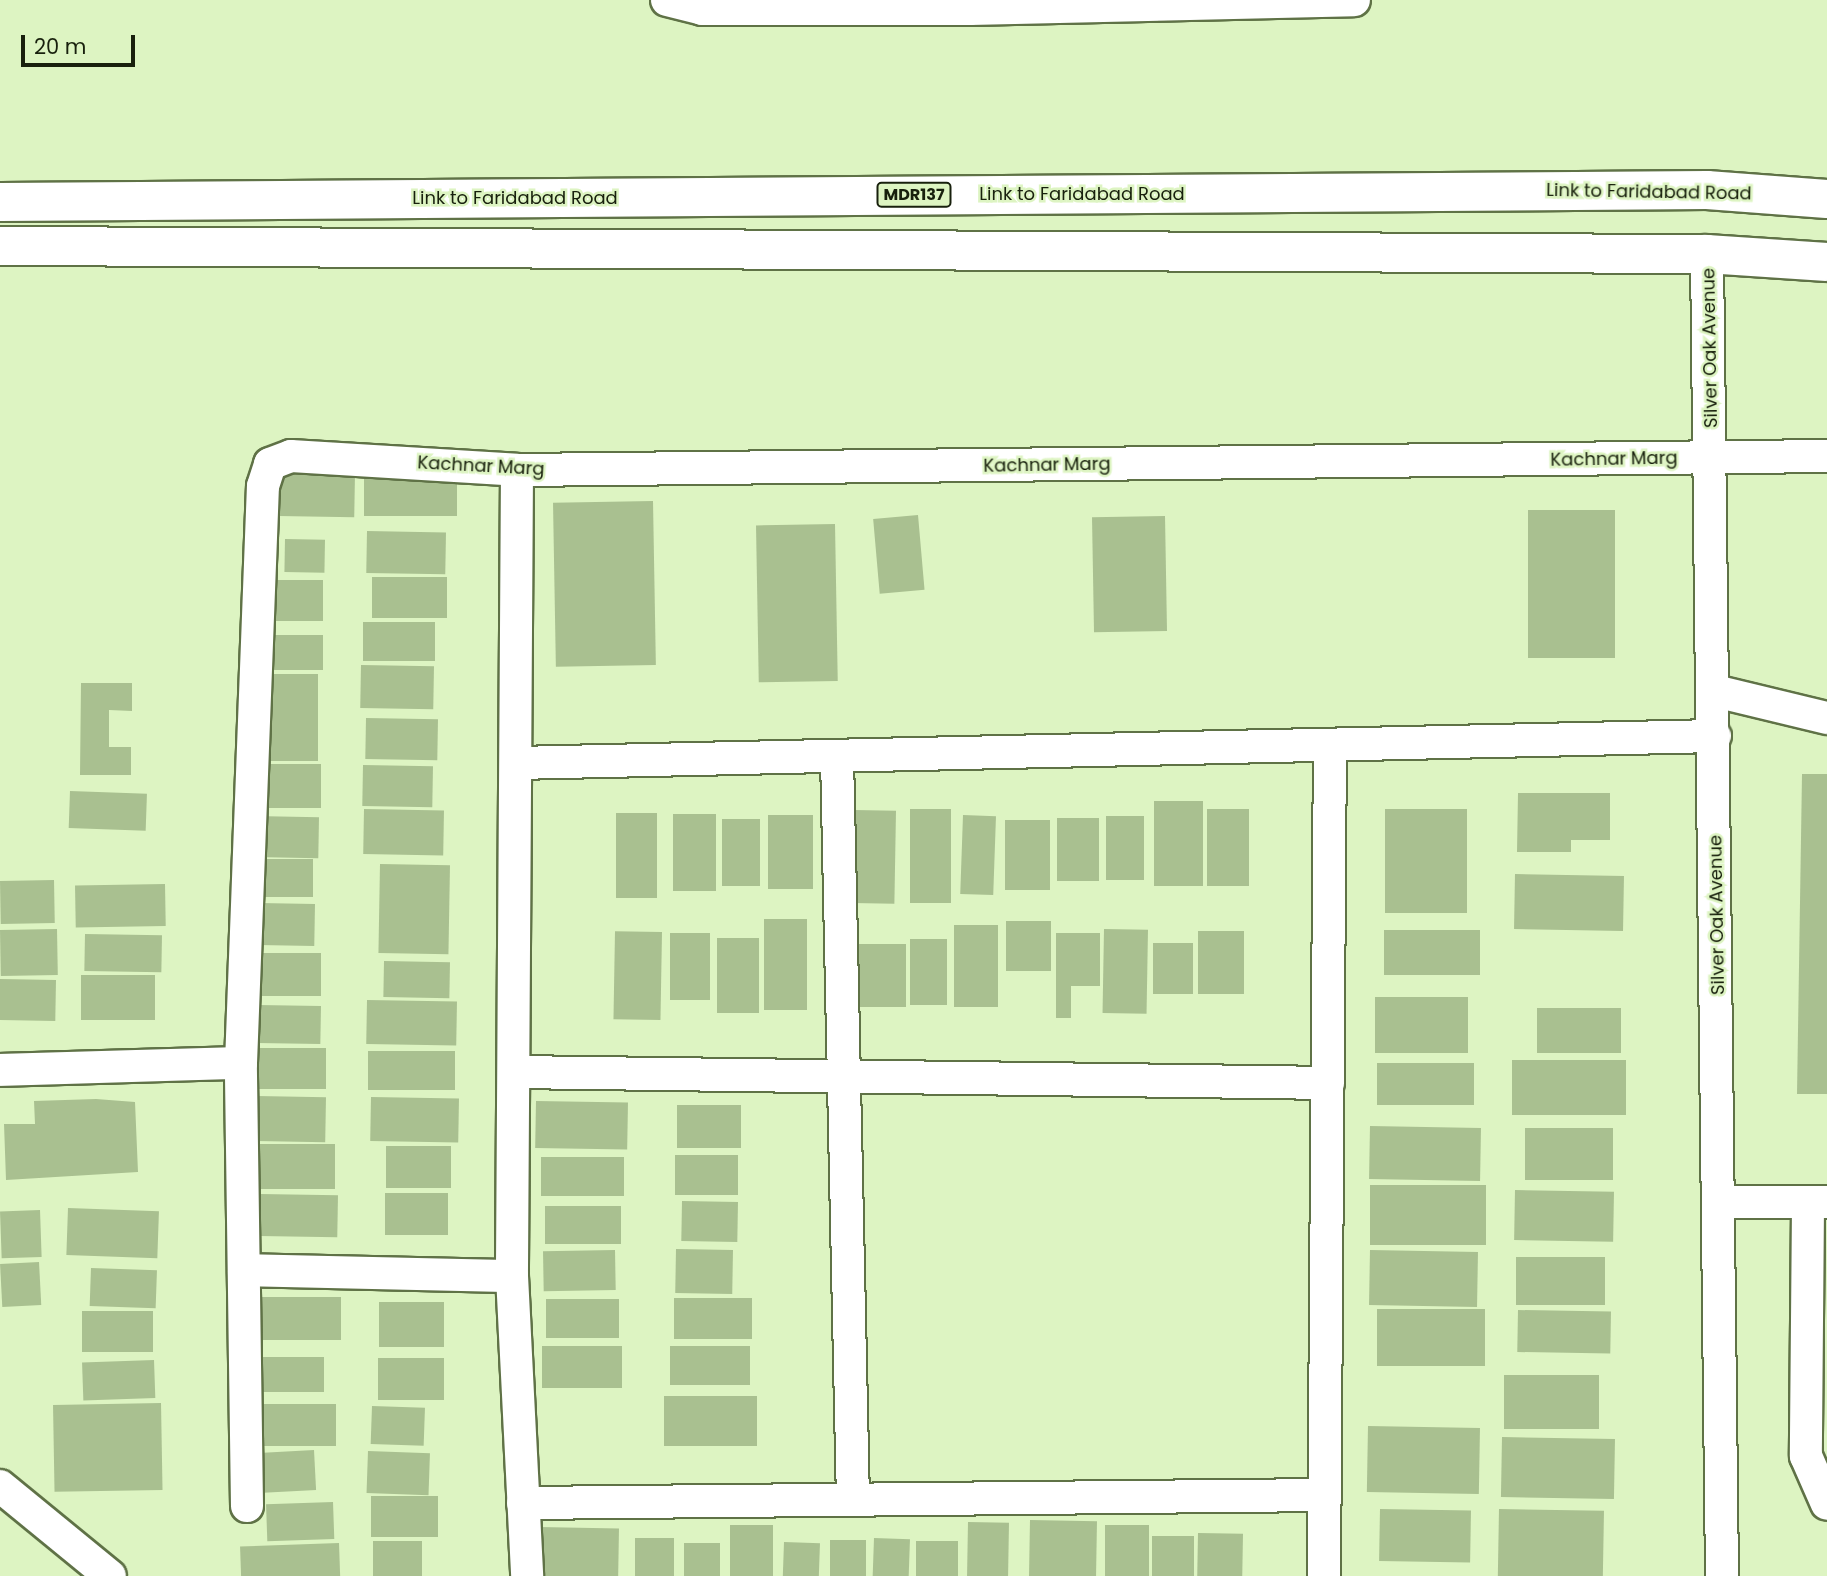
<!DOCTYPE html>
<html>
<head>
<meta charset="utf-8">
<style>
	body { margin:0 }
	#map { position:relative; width:1827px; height:1576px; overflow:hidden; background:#ddf4c2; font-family:Poppins,sans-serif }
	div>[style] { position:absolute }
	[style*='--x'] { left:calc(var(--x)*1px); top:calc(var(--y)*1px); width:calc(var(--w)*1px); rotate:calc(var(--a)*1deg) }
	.building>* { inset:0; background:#a9c090; transform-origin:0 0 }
	.roads { filter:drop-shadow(2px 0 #5f7246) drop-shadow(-2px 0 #5f7246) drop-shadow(0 2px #5f7246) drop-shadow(0 -2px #5f7246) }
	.minor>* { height:32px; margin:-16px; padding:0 16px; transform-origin:16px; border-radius:16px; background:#fff }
	.primary>* { height:38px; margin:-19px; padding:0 19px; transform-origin:19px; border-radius:19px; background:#fff }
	span { translate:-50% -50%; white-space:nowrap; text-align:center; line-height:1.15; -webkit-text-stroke:5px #ddf4c2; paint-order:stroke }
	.shield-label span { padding:2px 5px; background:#ddf4c2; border:2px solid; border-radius:5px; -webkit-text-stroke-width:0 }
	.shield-label { font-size:16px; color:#18200d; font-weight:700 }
	.street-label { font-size:18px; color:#18200d }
	.scale { position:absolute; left:21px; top:35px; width:114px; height:32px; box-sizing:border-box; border:4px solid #18200d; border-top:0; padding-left:9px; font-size:21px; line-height:24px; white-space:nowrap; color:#18200d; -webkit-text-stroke:5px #ddf4c2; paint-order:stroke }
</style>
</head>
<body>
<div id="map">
	<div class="building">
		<i style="left:279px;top:472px;width:76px;height:44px;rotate:1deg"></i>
		<i style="left:364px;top:472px;width:93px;height:44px"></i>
		<i style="left:653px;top:501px;width:164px;height:100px;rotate:89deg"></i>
		<i style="left:1528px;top:510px;width:87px;height:148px"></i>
		<i style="left:918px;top:515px;width:75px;height:45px;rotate:85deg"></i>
		<i style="left:1165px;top:516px;width:115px;height:73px;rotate:89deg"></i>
		<i style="left:835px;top:524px;width:157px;height:79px;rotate:89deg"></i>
		<i style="left:367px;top:531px;width:79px;height:42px;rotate:1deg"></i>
		<i style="left:285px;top:539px;width:40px;height:33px;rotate:1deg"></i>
		<i style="left:372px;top:577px;width:75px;height:41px"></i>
		<i style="left:268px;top:580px;width:55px;height:41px"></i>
		<i style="left:363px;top:622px;width:72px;height:39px"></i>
		<i style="left:269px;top:635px;width:54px;height:35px"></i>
		<i style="left:361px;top:665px;width:73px;height:43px;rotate:1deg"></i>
		<i style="left:265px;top:674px;width:53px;height:87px"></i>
		<i style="clip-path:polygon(81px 683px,132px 683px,132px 711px,109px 710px,109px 747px,131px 747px,131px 775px,80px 775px)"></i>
		<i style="left:366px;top:718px;width:72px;height:41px;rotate:1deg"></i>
		<i style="left:261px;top:764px;width:60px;height:44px"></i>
		<i style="left:363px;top:765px;width:70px;height:41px;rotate:1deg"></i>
		<i style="clip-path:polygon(1802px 774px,1827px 774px,1827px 1094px,1797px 1094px)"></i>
		<i style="left:70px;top:791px;width:77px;height:37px;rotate:2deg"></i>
		<i style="clip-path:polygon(1518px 793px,1610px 793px,1610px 840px,1571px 840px,1571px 852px,1517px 852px)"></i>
		<i style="left:1154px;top:801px;width:49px;height:85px"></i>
		<i style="left:364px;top:809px;width:80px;height:45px;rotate:1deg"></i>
		<i style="left:910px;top:809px;width:41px;height:94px"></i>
		<i style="left:1207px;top:809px;width:42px;height:77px"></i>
		<i style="left:1385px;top:809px;width:82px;height:104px"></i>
		<i style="left:854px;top:810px;width:42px;height:93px;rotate:1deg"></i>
		<i style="left:616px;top:813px;width:41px;height:85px"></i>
		<i style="left:716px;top:814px;width:77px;height:43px;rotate:90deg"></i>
		<i style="left:768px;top:815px;width:45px;height:74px"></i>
		<i style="left:963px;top:815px;width:33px;height:79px;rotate:2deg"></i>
		<i style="left:253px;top:816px;width:66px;height:41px;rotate:1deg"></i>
		<i style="left:1106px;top:816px;width:38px;height:64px"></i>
		<i style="left:1057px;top:818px;width:42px;height:63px"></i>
		<i style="left:722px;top:819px;width:38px;height:67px"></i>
		<i style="left:1005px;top:820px;width:45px;height:70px"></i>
		<i style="left:251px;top:859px;width:62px;height:38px"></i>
		<i style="left:380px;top:864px;width:70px;height:89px;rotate:1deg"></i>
		<i style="left:1515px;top:874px;width:109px;height:55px;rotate:1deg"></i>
		<i style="left:54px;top:880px;width:43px;height:54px;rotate:89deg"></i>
		<i style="left:165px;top:884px;width:42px;height:90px;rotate:89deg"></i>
		<i style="left:259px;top:903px;width:56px;height:42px;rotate:1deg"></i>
		<i style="left:807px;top:919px;width:91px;height:43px;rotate:90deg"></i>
		<i style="left:1006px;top:921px;width:45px;height:50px"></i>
		<i style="left:954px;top:925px;width:44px;height:82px"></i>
		<i style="left:57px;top:929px;width:46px;height:57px;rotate:89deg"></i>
		<i style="left:1104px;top:929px;width:44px;height:84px;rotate:1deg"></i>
		<i style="left:1384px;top:930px;width:96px;height:45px"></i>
		<i style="left:1198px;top:931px;width:46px;height:63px"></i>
		<i style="left:662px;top:932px;width:88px;height:47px;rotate:91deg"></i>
		<i style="left:670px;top:933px;width:40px;height:67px"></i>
		<i style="clip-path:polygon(1056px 933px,1100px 933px,1100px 986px,1071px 986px,1071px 1018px,1056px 1018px)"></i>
		<i style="left:85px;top:934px;width:77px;height:37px;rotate:1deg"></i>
		<i style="left:759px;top:938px;width:75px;height:42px;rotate:90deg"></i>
		<i style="left:910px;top:939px;width:37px;height:66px"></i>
		<i style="left:1153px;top:943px;width:40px;height:51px"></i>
		<i style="left:852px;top:944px;width:54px;height:63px"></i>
		<i style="left:252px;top:953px;width:69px;height:43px"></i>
		<i style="left:384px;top:961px;width:66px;height:36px;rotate:1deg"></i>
		<i style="left:155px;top:975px;width:45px;height:74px;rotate:90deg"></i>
		<i style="left:0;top:979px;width:56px;height:41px;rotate:1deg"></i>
		<i style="left:1375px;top:997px;width:93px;height:56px"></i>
		<i style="left:367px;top:1000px;width:90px;height:44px;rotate:1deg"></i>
		<i style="left:258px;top:1005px;width:63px;height:38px;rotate:1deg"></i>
		<i style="left:1537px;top:1008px;width:84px;height:45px"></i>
		<i style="left:252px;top:1048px;width:74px;height:41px"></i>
		<i style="left:368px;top:1051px;width:87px;height:39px"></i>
		<i style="left:1512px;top:1060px;width:114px;height:55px"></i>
		<i style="left:1377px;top:1063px;width:97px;height:42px"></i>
		<i style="left:257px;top:1096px;width:69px;height:45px;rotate:1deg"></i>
		<i style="left:371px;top:1097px;width:88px;height:44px;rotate:1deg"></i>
		<i style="clip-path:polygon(96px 1099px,135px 1102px,138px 1172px,6px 1180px,4px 1124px,35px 1124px,34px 1101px)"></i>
		<i style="left:536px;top:1101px;width:92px;height:47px;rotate:1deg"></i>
		<i style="left:677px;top:1105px;width:64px;height:43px"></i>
		<i style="left:1370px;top:1126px;width:111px;height:53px;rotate:1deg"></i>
		<i style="left:1525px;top:1128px;width:88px;height:52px"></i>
		<i style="left:250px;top:1144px;width:85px;height:45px"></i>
		<i style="left:386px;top:1146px;width:65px;height:42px"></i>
		<i style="left:675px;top:1155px;width:63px;height:40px"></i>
		<i style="left:541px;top:1157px;width:83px;height:39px"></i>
		<i style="left:1370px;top:1185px;width:116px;height:60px"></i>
		<i style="left:1515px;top:1190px;width:99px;height:50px;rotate:1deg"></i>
		<i style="left:385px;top:1193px;width:63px;height:42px"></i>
		<i style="left:260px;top:1194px;width:78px;height:42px;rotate:1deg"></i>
		<i style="left:682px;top:1201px;width:56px;height:40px;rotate:1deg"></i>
		<i style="left:545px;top:1206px;width:76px;height:38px"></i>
		<i style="left:68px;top:1208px;width:91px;height:47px;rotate:2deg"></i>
		<i style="left:40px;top:1210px;width:47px;height:40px;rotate:88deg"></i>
		<i style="left:676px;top:1249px;width:57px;height:44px;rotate:1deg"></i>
		<i style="left:615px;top:1250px;width:40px;height:72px;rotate:89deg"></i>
		<i style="left:1370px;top:1250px;width:108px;height:55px;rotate:1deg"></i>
		<i style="left:1516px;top:1257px;width:89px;height:48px"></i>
		<i style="left:39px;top:1262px;width:43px;height:39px;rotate:87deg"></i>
		<i style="left:91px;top:1268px;width:66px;height:38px;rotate:2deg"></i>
		<i style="left:253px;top:1297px;width:88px;height:43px"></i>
		<i style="left:674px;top:1298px;width:78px;height:41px"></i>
		<i style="left:546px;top:1299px;width:73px;height:39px"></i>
		<i style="left:379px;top:1302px;width:65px;height:45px"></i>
		<i style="left:1377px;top:1309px;width:108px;height:57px"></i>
		<i style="left:1518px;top:1310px;width:93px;height:42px;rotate:1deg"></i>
		<i style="left:82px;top:1311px;width:71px;height:41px"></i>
		<i style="left:542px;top:1346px;width:80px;height:42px"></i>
		<i style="left:670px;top:1346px;width:80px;height:39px"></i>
		<i style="left:251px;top:1357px;width:73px;height:35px"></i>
		<i style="left:378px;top:1358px;width:66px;height:42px"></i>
		<i style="left:154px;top:1360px;width:38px;height:72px;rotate:88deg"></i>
		<i style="left:1504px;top:1375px;width:95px;height:54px"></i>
		<i style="left:664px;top:1396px;width:93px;height:50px"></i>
		<i style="left:161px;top:1403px;width:87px;height:108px;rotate:89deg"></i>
		<i style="left:252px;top:1404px;width:84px;height:42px"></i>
		<i style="left:372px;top:1406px;width:53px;height:38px;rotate:2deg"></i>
		<i style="left:1368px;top:1426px;width:112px;height:66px;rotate:1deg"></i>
		<i style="left:1502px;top:1437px;width:113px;height:60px;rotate:1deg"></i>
		<i style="left:314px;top:1450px;width:40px;height:66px;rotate:87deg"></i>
		<i style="left:368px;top:1451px;width:62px;height:42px;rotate:2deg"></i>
		<i style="left:438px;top:1496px;width:41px;height:67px;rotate:90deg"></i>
		<i style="left:333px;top:1502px;width:37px;height:67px;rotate:88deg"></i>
		<i style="left:1380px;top:1509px;width:91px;height:52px;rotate:1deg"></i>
		<i style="left:1499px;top:1509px;width:105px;height:67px;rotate:1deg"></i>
		<i style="left:1030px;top:1520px;width:67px;height:56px;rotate:1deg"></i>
		<i style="left:968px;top:1522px;width:41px;height:54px;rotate:1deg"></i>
		<i style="left:730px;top:1525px;width:43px;height:51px"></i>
		<i style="left:1105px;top:1525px;width:44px;height:51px"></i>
		<i style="left:539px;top:1527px;width:80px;height:49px;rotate:1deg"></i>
		<i style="left:1198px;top:1533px;width:45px;height:43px;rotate:1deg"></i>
		<i style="left:1152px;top:1536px;width:42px;height:40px"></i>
		<i style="left:635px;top:1538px;width:39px;height:38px"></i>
		<i style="left:874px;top:1538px;width:36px;height:38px;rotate:2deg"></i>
		<i style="left:830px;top:1540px;width:36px;height:36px"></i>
		<i style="left:373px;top:1541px;width:49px;height:35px"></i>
		<i style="left:916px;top:1541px;width:42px;height:35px"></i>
		<i style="left:784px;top:1542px;width:36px;height:34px;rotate:2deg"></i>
		<i style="left:339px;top:1543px;width:33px;height:99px;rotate:88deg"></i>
		<i style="left:684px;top:1543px;width:36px;height:33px"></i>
	</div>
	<div class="roads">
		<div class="minor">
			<i style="--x:667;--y:0;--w:36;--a:14"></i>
			<i style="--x:702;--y:9;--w:268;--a:0"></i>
			<i style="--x:970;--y:9;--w:384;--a:-1.3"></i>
			<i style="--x:1707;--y:254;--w:1322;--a:89.35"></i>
			<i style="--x:517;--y:470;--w:806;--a:90.36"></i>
			<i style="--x:512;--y:1276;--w:300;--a:87.1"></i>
			<i style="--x:1715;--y:691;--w:115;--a:13.6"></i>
			<i style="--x:837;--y:756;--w:744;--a:88.77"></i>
			<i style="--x:516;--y:763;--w:1199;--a:-1.29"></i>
			<i style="--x:0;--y:1070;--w:241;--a:-1.7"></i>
			<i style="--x:514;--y:1072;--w:814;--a:0.77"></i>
			<i style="--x:1720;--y:1202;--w:107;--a:0"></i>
			<i style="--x:1808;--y:1206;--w:250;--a:90.5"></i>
			<i style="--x:1806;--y:1456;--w:52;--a:66.4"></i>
			<i style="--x:244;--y:1270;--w:268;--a:1.3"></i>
			<i style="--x:0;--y:1486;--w:142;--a:39.3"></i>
			<i style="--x:523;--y:1503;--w:802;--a:-0.57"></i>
			<i style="--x:247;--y:1506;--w:443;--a:-90.8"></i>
			<i style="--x:241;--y:1063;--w:577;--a:-87.82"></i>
			<i style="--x:263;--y:486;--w:23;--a:-72"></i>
			<i style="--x:270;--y:464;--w:22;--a:-21"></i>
			<i style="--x:291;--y:456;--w:226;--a:3.5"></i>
			<i style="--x:517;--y:470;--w:1310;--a:-0.61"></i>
			<i style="--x:1324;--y:1576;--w:831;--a:-89.59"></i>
		</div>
		<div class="primary">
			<i style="--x:0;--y:202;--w:1707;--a:-0.4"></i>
			<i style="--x:1707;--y:190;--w:120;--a:4.3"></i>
			<i style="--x:0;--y:246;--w:1707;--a:0.27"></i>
			<i style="--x:1707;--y:254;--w:120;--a:3.8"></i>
		</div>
	</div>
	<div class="shield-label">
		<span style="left:914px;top:195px">MDR137</span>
	</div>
	<div class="street-label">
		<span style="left:1649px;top:192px;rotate:1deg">Link to Faridabad Road</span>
		<span style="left:1082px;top:194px">Link to Faridabad Road</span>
		<span style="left:515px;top:198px">Link to Faridabad Road</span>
		<span style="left:1710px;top:348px;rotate:-91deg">Silver Oak Avenue</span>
		<span style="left:1614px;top:459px;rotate:-1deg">Kachnar Marg</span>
		<span style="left:1047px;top:465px;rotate:-1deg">Kachnar Marg</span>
		<span style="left:481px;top:466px;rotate:3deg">Kachnar Marg</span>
		<span style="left:1717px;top:915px;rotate:-91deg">Silver Oak Avenue</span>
	</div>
	<div class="scale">20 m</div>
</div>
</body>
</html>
